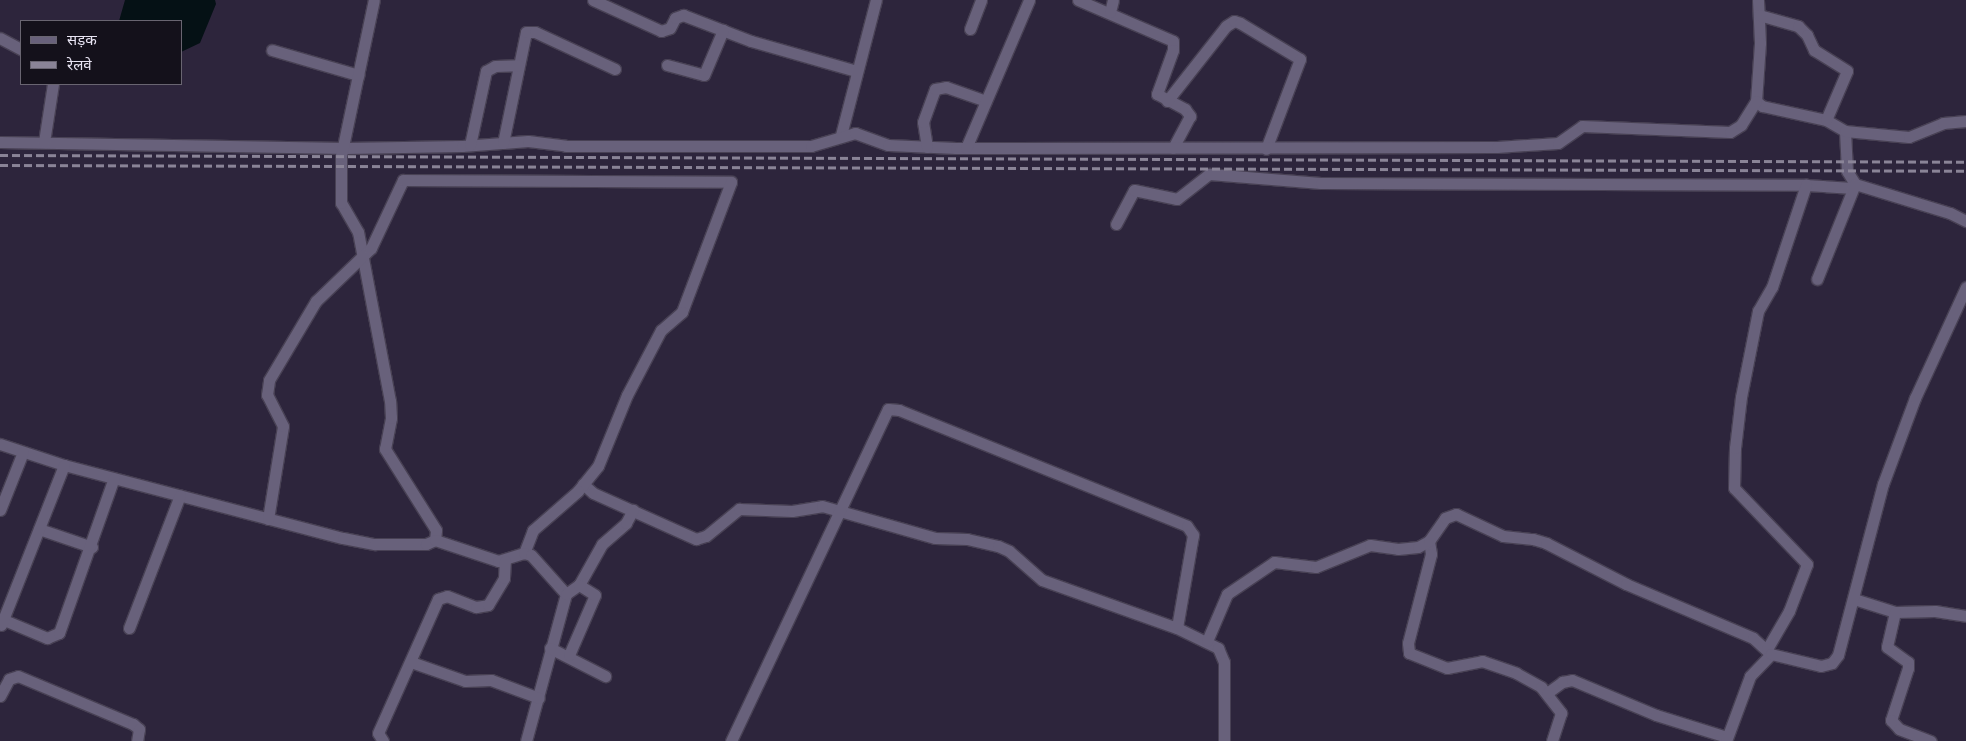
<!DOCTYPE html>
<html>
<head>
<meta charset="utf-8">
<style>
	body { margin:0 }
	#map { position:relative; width:1966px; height:741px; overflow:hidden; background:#2d253c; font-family:"Archivo Narrow","Noto Sans Devanagari",sans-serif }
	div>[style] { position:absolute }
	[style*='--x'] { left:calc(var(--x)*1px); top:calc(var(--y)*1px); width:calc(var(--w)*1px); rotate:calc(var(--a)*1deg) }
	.water>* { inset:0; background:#051115 }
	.roads { filter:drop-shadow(1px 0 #484154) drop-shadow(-1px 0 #484154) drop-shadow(0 1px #484154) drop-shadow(0 -1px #484154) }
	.minor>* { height:11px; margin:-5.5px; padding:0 5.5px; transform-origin:5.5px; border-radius:5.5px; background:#68617b }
	.rail>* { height:3px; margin-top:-1.5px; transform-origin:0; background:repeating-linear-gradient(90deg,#8a8497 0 8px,transparent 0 12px) }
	span { translate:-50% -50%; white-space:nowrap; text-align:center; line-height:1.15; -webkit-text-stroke:4.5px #14111b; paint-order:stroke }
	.legend { position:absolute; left:20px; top:20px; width:162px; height:65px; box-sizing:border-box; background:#14111b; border:1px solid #696571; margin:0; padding:6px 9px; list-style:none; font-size:15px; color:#e8e4f3 }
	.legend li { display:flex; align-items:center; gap:10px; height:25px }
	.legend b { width:25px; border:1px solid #696571 }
</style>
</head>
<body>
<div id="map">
	<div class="water">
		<i style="clip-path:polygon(125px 0,215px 0,216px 4px,200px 43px,181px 52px,181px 21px,119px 21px)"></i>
	</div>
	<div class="roads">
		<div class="minor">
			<i style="--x:593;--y:0;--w:75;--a:24.5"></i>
			<i style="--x:661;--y:31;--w:9;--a:-18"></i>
			<i style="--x:670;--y:28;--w:11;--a:-63"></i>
			<i style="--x:675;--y:18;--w:9;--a:-21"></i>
			<i style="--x:683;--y:15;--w:73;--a:20.9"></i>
			<i style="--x:751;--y:41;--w:109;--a:15.9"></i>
			<i style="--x:1078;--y:0;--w:103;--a:23.3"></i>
			<i style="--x:1173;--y:41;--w:9;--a:90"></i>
			<i style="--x:1173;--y:50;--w:47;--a:110"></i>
			<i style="--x:1157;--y:94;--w:32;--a:28"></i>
			<i style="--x:1185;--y:109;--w:9;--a:54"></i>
			<i style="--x:1190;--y:116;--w:36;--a:118"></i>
			<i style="--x:1758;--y:0;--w:43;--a:87.3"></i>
			<i style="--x:1760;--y:43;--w:58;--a:93.9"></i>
			<i style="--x:1756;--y:101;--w:8;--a:40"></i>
			<i style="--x:1762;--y:106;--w:66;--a:12.3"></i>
			<i style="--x:1826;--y:120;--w:22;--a:30"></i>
			<i style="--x:1845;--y:131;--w:40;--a:87.1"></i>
			<i style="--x:1847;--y:171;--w:15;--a:58"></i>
			<i style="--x:1855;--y:184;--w:99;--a:17"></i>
			<i style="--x:1950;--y:213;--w:18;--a:27"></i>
			<i style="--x:1110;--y:12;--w:12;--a:-76"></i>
			<i style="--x:1759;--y:15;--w:41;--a:15.8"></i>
			<i style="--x:1798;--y:26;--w:13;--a:45"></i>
			<i style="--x:1807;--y:35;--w:17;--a:65"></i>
			<i style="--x:1814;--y:50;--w:39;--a:32"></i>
			<i style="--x:1847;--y:71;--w:53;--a:113.2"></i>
			<i style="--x:970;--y:29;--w:31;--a:-69"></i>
			<i style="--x:0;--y:38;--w:24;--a:28"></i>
			<i style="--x:272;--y:50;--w:90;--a:16.2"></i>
			<i style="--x:667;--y:65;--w:38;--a:15"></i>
			<i style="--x:704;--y:75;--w:49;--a:-67.1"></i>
			<i style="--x:1167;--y:101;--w:95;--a:-51.8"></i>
			<i style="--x:1226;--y:26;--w:9;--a:-32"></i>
			<i style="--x:1234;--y:21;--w:6;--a:18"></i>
			<i style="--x:1240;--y:23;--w:70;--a:31"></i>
			<i style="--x:1300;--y:59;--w:96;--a:110.7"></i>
			<i style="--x:1845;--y:131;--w:64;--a:5.4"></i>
			<i style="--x:1909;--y:137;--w:37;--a:-22"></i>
			<i style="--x:1943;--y:123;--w:23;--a:-5"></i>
			<i style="--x:841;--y:135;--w:139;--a:-75.5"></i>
			<i style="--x:0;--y:142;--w:345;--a:1"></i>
			<i style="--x:345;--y:148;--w:117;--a:-1"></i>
			<i style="--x:462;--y:146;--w:66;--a:-4.3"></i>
			<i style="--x:528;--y:141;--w:38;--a:7"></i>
			<i style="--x:566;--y:146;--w:245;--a:0"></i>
			<i style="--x:811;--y:146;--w:46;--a:-16.5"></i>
			<i style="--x:855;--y:133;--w:35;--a:20"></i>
			<i style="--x:888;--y:145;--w:68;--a:2.5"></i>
			<i style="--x:956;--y:148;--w:541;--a:-0.11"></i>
			<i style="--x:1497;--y:147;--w:61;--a:-3.8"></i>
			<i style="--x:1558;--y:143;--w:29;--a:-35"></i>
			<i style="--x:1582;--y:126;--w:148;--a:2.3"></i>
			<i style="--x:1730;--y:132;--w:13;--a:-32"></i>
			<i style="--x:1741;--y:125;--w:28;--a:-58"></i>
			<i style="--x:44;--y:142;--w:59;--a:-81.2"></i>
			<i style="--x:503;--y:143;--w:113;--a:-78.3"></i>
			<i style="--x:526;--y:32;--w:9;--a:0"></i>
			<i style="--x:535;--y:32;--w:88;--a:24.8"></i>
			<i style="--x:470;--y:145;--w:76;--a:-77.8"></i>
			<i style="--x:486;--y:71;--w:10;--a:-29"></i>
			<i style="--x:495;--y:66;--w:23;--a:-2"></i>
			<i style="--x:927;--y:147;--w:25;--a:-99"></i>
			<i style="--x:923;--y:122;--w:35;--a:-70"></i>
			<i style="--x:935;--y:89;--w:11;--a:-10"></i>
			<i style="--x:946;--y:87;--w:42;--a:19.3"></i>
			<i style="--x:966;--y:148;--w:161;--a:-66.9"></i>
			<i style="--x:1116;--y:224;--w:38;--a:-62"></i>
			<i style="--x:1134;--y:190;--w:44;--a:11.8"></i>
			<i style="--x:1177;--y:199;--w:41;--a:-38"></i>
			<i style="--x:1209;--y:174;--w:112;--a:4.6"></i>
			<i style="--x:1321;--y:183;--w:485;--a:0.2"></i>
			<i style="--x:1806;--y:185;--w:47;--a:3.7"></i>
			<i style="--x:1817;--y:279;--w:102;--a:-68.2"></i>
			<i style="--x:0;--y:444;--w:67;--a:18.2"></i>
			<i style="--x:64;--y:465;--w:288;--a:14.7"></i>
			<i style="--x:343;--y:538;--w:33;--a:11"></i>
			<i style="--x:375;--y:544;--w:51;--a:0"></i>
			<i style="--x:426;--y:544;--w:10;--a:-24"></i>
			<i style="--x:435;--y:540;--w:10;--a:-84"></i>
			<i style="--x:436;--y:530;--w:96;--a:-122.2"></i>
			<i style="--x:385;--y:449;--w:32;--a:-79"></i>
			<i style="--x:391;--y:418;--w:17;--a:-93"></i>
			<i style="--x:390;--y:401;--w:172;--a:-100.7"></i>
			<i style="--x:358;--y:232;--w:34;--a:-120"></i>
			<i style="--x:341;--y:203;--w:47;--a:-90"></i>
			<i style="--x:341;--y:156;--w:159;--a:-78.1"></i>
			<i style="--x:583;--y:484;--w:13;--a:42"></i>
			<i style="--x:593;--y:493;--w:113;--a:24.1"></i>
			<i style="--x:696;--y:539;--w:10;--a:-17"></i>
			<i style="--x:706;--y:536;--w:43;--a:-39.3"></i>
			<i style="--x:739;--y:509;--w:53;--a:2.2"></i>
			<i style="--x:792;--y:511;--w:30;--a:-9"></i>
			<i style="--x:822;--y:506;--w:117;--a:15.8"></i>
			<i style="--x:935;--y:538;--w:32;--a:2"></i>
			<i style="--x:967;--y:539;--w:32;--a:13"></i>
			<i style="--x:998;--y:546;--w:12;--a:24"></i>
			<i style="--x:1009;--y:551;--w:44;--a:41.3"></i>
			<i style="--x:1042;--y:580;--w:143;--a:19.6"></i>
			<i style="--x:1177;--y:628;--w:46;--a:26"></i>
			<i style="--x:1218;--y:648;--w:15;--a:67"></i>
			<i style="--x:1224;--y:662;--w:79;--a:90"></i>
			<i style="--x:0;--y:510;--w:62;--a:-68.4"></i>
			<i style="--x:268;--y:519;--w:94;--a:-80.8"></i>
			<i style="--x:283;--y:426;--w:35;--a:-117"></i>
			<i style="--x:267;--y:395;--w:15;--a:-82"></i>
			<i style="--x:269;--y:380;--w:92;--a:-59.3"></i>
			<i style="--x:316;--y:301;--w:76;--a:-43.9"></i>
			<i style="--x:371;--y:248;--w:75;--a:-64.8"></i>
			<i style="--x:403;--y:180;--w:328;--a:0.3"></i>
			<i style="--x:731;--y:182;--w:139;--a:110.7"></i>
			<i style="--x:682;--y:312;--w:28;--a:139"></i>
			<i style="--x:661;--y:330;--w:73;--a:117.6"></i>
			<i style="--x:627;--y:395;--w:77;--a:112.2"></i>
			<i style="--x:598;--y:466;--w:32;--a:129"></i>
			<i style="--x:578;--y:491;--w:60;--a:139.1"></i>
			<i style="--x:533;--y:530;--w:25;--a:111"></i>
			<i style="--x:39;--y:529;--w:56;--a:18.8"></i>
			<i style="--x:435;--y:540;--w:66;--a:18.4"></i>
			<i style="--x:498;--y:561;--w:27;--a:-17"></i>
			<i style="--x:524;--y:553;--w:7;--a:16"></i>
			<i style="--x:531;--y:555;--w:52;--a:48.1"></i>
			<i style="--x:566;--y:594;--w:152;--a:105.2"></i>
			<i style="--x:1429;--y:541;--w:13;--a:81"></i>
			<i style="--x:1431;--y:554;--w:92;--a:104.5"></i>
			<i style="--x:1408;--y:643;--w:10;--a:84"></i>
			<i style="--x:1409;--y:653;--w:41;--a:21.5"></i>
			<i style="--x:1447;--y:668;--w:36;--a:-11"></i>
			<i style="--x:1482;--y:661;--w:36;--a:19"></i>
			<i style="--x:1516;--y:673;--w:29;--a:29"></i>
			<i style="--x:1541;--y:687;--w:33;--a:52"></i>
			<i style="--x:1561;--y:713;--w:29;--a:108"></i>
			<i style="--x:566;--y:594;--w:16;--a:-35"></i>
			<i style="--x:579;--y:585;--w:47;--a:-60.7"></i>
			<i style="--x:602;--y:544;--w:32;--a:-41"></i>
			<i style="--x:626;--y:523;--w:15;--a:-62"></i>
			<i style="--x:1854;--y:599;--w:43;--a:17.6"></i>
			<i style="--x:1895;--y:612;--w:40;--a:-1.4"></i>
			<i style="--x:1935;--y:611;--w:31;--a:9"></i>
			<i style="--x:1895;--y:612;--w:36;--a:103"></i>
			<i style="--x:1887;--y:647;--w:26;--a:36"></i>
			<i style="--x:1908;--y:662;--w:6;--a:90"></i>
			<i style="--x:1908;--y:668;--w:55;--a:108.1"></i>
			<i style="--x:1891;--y:720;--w:12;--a:48"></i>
			<i style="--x:1899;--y:729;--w:34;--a:21"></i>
			<i style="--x:4;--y:620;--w:47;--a:22.7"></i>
			<i style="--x:47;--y:638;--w:13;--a:-23"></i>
			<i style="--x:59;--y:633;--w:164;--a:-70.5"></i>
			<i style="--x:1;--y:625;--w:172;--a:-68.5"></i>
			<i style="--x:129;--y:628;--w:142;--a:-69"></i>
			<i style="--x:1207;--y:641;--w:51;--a:-66.9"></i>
			<i style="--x:1227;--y:594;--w:57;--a:-34.2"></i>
			<i style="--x:1274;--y:562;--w:42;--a:6.8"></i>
			<i style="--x:1316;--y:567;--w:58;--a:-22.2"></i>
			<i style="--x:1370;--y:545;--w:28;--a:8"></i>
			<i style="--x:1398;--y:549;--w:20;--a:-6"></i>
			<i style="--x:1418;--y:547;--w:13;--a:-29"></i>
			<i style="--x:1429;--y:541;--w:28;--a:-55"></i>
			<i style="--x:1445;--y:518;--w:12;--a:-20"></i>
			<i style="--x:1456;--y:514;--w:52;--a:25.1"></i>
			<i style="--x:1503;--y:536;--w:30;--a:6"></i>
			<i style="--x:1533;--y:539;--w:14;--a:17"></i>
			<i style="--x:1546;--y:543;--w:90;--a:27.1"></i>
			<i style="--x:1626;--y:584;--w:138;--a:23"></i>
			<i style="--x:1753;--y:638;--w:24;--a:42"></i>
			<i style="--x:550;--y:648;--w:62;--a:27"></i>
			<i style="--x:1767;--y:649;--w:44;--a:-59.9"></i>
			<i style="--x:1789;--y:611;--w:50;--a:-69"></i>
			<i style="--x:1807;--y:564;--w:105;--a:-133.8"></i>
			<i style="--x:1734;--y:488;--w:40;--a:-88.6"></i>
			<i style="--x:1735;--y:448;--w:51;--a:-83.3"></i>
			<i style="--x:1741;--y:397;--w:88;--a:-78.8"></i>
			<i style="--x:1758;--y:311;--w:28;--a:-60"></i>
			<i style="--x:1772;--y:287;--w:108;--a:-71.6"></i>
			<i style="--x:569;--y:655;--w:65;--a:-66.6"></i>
			<i style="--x:595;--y:595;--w:19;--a:-148"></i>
			<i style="--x:411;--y:662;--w:57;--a:19.4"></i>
			<i style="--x:465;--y:681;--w:26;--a:-2"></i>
			<i style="--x:491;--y:680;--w:51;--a:20.6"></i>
			<i style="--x:1547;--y:693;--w:19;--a:-36"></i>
			<i style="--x:1562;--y:682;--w:10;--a:-11"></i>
			<i style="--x:1572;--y:680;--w:91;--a:22.6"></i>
			<i style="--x:1656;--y:715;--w:74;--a:17.2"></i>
			<i style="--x:0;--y:696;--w:19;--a:-62"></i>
			<i style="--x:9;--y:679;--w:9;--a:-18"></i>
			<i style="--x:18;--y:676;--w:125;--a:22.7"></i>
			<i style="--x:133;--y:724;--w:8;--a:40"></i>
			<i style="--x:139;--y:729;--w:12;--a:99"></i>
			<i style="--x:383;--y:741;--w:9;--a:-122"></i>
			<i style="--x:378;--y:733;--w:147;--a:-65.9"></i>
			<i style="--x:438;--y:599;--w:9;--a:-18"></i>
			<i style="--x:447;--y:596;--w:31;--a:21"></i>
			<i style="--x:476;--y:607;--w:12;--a:-9"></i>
			<i style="--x:488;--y:605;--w:31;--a:-59"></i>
			<i style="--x:504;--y:578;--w:17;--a:-87"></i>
			<i style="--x:731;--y:741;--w:367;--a:-64.7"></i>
			<i style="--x:888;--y:409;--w:11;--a:5"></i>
			<i style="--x:899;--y:410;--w:310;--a:21.9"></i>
			<i style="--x:1187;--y:526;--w:11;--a:56"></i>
			<i style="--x:1193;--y:535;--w:94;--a:99.8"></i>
			<i style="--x:1726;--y:741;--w:69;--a:-69.7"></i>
			<i style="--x:1750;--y:676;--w:30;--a:-46"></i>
			<i style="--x:1771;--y:654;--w:51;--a:13.5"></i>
			<i style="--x:1821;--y:666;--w:11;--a:-15"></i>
			<i style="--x:1832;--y:663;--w:10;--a:-53"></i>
			<i style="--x:1838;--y:655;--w:177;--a:-75.3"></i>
			<i style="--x:1883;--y:484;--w:92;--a:-69.6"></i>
			<i style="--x:1915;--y:398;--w:122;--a:-65.3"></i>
		</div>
	</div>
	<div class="rail">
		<i style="--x:0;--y:155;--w:1966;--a:0.2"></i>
		<i style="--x:0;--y:165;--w:1966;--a:0.17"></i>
	</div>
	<ul class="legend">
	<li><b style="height:6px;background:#68617b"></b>सड़क</li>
	<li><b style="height:6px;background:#8a8497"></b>रेलवे</li>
	</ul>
</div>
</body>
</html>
